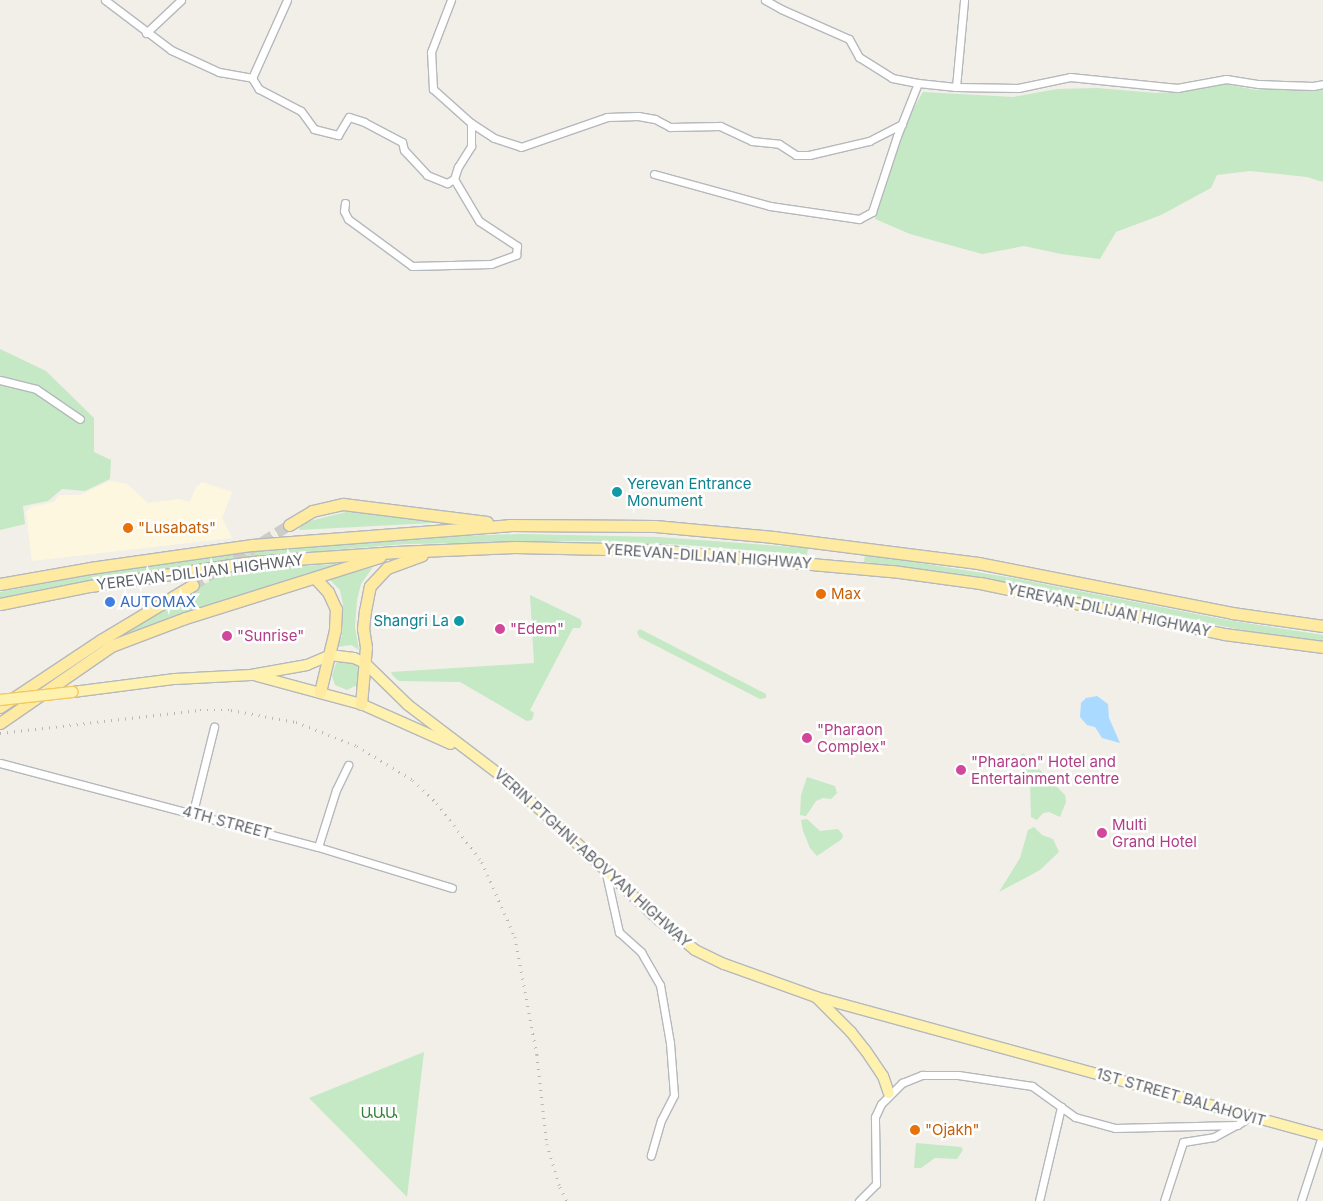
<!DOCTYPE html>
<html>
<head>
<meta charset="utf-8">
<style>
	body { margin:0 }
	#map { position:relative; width:1323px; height:1201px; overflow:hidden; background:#f1efe8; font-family:Inter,"Noto Sans Armenian",sans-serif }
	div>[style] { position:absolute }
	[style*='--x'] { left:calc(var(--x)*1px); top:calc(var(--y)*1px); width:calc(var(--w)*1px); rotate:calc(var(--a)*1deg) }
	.commercial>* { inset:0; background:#fef7e0 }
	.green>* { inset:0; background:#c5e8c5 }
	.water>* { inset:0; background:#aadaff }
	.trunk-tunnel>* { height:11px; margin-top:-5.5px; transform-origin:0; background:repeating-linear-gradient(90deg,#ccccc8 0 11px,transparent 0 16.5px) }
	.roads { filter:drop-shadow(1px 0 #b5b8bc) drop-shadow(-1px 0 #b5b8bc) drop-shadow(0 1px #b5b8bc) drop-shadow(0 -1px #b5b8bc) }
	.minor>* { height:7px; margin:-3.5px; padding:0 3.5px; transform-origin:3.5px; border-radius:3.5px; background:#fff }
	.primary>* { height:10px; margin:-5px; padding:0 5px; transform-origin:5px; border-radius:5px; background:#fff2af }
	.trunk>* { height:11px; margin:-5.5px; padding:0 5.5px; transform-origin:5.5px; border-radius:5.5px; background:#feeaa1 }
	.rail>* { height:2.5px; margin-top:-1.25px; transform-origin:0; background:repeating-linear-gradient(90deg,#b6b7b8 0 1px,transparent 0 7px) }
	.bridges { filter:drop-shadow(1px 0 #f2c960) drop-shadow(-1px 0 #f2c960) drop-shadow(0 1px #f2c960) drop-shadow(0 -1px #f2c960) }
	.primary-bridge>* { height:10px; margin:-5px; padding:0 5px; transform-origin:5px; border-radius:5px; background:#fff2af }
	.dots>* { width:14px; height:14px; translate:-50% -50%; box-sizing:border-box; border:2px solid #fff; border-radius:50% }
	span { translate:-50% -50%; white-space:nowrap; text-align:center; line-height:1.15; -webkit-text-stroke:5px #fff; paint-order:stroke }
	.culture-label { font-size:15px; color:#0d838f }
	.left { translate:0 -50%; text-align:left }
	.right { translate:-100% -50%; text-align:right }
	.food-label { font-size:15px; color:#c56008 }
	.street-label { font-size:15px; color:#5f6368 }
	.shop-label { font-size:15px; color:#366cbe }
	.hotel-label { font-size:15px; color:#b23c85 }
	.park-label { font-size:15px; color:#348238 }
</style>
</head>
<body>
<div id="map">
	<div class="commercial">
		<i style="clip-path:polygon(110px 481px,127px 484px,148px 503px,179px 499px,190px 502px,196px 487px,202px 482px,232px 492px,222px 518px,232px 538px,32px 561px,26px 512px,31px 507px,54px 502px,59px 495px,80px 495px)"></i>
	</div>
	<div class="green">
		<i style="clip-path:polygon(1220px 83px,1256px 90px,1281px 87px,1317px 91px,1323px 89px,1323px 182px,1307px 177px,1250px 171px,1217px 175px,1211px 188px,1161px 215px,1116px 232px,1100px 259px,1061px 254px,1024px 246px,982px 254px,910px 234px,875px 219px,909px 116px,923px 92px,1013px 97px,1057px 89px,1097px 88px,1156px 93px,1186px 91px)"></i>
		<i style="clip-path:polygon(0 349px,46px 371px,94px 418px,94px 452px,111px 460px,110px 479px,85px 491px,62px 489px,48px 501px,23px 506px,25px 524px,0 530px)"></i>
		<i style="clip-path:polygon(350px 511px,357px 511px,450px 522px,299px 530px,302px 523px)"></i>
		<i style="clip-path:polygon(521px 534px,658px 537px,808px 548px,807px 555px,687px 545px,589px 541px,406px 544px,332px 550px,171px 568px,0 598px,0 592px,135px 566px,253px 550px,428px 537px)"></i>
		<i style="clip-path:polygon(865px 554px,1013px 578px,1227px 620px,1323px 635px,1323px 642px,1242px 630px,1017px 585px,864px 562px)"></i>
		<i style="clip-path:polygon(352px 563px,148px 628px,117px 637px,218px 576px,255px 569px)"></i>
		<i style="clip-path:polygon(373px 567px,361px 584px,357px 600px,355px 627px,359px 650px,351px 645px,337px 647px,342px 636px,343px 605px,340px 590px,329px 579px)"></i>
		<i style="clip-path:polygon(530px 595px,580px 619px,582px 623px,580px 628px,573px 628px,530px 710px,534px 713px,532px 720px,527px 721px,460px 682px,399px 681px,393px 676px,391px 672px,534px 663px)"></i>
		<i style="clip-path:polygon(640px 629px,766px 694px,766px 698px,760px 699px,639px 637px,637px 632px)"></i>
		<i style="clip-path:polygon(345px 659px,359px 665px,359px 684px,347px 690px,335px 685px,332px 676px,336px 663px)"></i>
		<i style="clip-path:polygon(1023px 753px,1065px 795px,1066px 802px,1060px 817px,1049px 812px,1043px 813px,1037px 820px,1031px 817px,1030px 783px,1021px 756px)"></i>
		<i style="clip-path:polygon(807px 777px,835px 786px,837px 793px,831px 799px,823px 798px,816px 801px,806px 816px,800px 815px,801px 795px)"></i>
		<i style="clip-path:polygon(807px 819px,820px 831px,838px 829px,843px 835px,842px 839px,817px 856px,810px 848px,803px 831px,801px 820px)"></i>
		<i style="clip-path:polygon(1034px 827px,1042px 835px,1053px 839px,1059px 852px,1040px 870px,999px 892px,1020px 858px,1028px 830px)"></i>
		<i style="clip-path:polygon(424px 1052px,407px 1197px,309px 1098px)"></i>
		<i style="clip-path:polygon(916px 1143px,961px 1147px,963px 1150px,957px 1159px,935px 1158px,921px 1168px,914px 1168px)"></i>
	</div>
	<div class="water">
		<i style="clip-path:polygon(1097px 696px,1108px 704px,1109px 718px,1120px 743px,1102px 738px,1095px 727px,1087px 725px,1080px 717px,1081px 703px,1086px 698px)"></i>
	</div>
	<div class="trunk-tunnel">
		<i style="--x:193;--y:585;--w:113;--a:-32"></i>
	</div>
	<div class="roads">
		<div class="minor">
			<i style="--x:105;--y:0;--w:83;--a:37.1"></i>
			<i style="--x:171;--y:50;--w:53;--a:24.6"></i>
			<i style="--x:219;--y:72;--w:34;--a:10"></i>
			<i style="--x:252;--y:78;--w:85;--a:-65.8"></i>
			<i style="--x:765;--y:0;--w:18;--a:29"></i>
			<i style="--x:781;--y:9;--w:74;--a:23.8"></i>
			<i style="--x:849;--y:39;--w:21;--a:61"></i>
			<i style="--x:859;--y:57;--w:39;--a:32"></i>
			<i style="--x:892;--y:78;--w:26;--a:11"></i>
			<i style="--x:918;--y:83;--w:38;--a:6"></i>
			<i style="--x:956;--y:87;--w:62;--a:0.9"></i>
			<i style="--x:1018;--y:88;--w:53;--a:-11.9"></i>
			<i style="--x:1070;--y:77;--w:108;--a:5.9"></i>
			<i style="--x:1177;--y:88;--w:50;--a:-10.4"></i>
			<i style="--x:1226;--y:79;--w:33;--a:9"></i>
			<i style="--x:1259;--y:84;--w:54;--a:2.1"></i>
			<i style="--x:1313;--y:86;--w:10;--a:-11"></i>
			<i style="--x:146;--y:33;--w:48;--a:-43.3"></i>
			<i style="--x:252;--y:78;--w:13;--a:58"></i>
			<i style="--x:259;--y:89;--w:47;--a:27.6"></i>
			<i style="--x:301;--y:111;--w:22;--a:54"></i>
			<i style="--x:314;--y:129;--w:25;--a:14"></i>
			<i style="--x:338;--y:135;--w:21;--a:-59"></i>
			<i style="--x:349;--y:117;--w:16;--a:18"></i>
			<i style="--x:364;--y:122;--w:43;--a:27.8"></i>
			<i style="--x:402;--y:142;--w:8;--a:76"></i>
			<i style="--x:404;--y:150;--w:34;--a:47"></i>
			<i style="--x:427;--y:175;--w:22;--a:22"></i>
			<i style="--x:447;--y:183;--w:8;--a:-30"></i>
			<i style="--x:454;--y:179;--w:13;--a:-72"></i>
			<i style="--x:458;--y:167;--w:25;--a:-58"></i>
			<i style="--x:471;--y:146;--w:23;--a:-90"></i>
			<i style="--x:471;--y:123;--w:51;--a:-138.2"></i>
			<i style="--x:433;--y:89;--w:37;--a:-93"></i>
			<i style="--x:431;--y:52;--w:56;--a:-69"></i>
			<i style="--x:956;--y:87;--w:87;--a:-84.7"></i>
			<i style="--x:471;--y:123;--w:27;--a:33"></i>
			<i style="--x:494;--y:138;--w:28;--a:18"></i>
			<i style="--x:521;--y:147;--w:91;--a:-19.2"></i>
			<i style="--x:607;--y:117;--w:31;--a:-2"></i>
			<i style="--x:638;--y:116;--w:17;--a:10"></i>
			<i style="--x:655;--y:119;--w:17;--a:28"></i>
			<i style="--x:670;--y:127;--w:50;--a:-1.1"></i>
			<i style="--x:720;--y:126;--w:35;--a:25"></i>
			<i style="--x:752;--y:141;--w:27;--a:6"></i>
			<i style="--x:779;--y:144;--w:20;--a:33"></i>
			<i style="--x:796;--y:155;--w:13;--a:0"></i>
			<i style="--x:809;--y:155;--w:62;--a:-13.1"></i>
			<i style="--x:869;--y:141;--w:37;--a:-27"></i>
			<i style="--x:654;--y:174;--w:120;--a:15.4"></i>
			<i style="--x:770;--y:206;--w:90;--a:8.3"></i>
			<i style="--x:859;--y:219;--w:15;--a:-28"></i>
			<i style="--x:872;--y:212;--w:80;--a:-71.8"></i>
			<i style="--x:897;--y:136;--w:57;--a:-68.4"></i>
			<i style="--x:345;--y:203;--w:8;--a:97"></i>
			<i style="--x:344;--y:211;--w:9;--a:63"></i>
			<i style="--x:348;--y:219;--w:79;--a:36.3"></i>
			<i style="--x:412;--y:266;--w:79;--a:-1.5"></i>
			<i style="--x:491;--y:264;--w:27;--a:-20"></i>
			<i style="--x:516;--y:255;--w:9;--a:-84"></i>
			<i style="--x:517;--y:246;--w:45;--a:-146.7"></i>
			<i style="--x:479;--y:221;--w:49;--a:-120.8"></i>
			<i style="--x:0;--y:380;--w:37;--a:14"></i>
			<i style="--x:36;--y:389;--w:53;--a:34.3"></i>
			<i style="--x:0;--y:763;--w:329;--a:14.8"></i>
			<i style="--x:318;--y:847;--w:140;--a:17"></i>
			<i style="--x:193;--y:812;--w:88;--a:-76.1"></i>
			<i style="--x:318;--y:847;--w:60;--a:-72.5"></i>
			<i style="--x:336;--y:790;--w:28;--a:-64"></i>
			<i style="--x:605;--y:869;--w:65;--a:77.5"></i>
			<i style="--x:619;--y:932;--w:30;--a:42"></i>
			<i style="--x:641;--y:952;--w:38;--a:60"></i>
			<i style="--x:660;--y:985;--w:59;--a:80.2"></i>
			<i style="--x:670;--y:1043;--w:52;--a:85.6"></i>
			<i style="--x:674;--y:1095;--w:28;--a:117"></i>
			<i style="--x:661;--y:1120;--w:37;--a:106"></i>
			<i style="--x:859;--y:1201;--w:24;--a:-45"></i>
			<i style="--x:876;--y:1184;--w:67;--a:-90.9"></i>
			<i style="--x:875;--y:1117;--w:14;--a:-65"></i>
			<i style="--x:881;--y:1104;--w:30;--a:-45"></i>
			<i style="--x:902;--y:1083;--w:22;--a:-22"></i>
			<i style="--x:922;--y:1075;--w:36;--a:0"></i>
			<i style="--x:958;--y:1075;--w:75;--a:8.5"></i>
			<i style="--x:1032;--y:1086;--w:53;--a:35.8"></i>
			<i style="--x:1075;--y:1117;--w:41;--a:15.4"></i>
			<i style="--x:1115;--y:1128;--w:122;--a:-1.4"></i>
			<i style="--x:1237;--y:1125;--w:17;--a:-33"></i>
			<i style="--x:1039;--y:1201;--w:97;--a:-76.8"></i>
			<i style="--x:1164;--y:1201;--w:62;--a:-72.1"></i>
			<i style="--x:1183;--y:1142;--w:31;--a:-9"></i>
			<i style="--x:1214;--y:1137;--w:23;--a:-29"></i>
			<i style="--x:1301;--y:1201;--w:68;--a:-72.1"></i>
		</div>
		<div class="primary">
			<i style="--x:257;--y:676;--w:108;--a:15.1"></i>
			<i style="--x:361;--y:704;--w:98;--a:24"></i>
			<i style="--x:73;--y:692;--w:103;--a:-7.3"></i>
			<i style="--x:175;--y:679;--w:76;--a:-3"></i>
			<i style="--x:251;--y:675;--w:57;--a:-10.1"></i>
			<i style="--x:307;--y:665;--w:25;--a:-23"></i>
			<i style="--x:330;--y:655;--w:24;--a:7"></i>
			<i style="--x:354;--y:658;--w:12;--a:24"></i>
			<i style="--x:365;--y:663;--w:60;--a:44.3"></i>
			<i style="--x:408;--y:705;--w:114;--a:37.2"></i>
			<i style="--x:499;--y:774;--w:69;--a:40.9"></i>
			<i style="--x:551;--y:819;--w:149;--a:43.1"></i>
			<i style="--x:660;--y:921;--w:45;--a:39.6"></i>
			<i style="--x:695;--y:950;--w:32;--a:26"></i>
			<i style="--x:724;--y:964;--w:98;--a:19.7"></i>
			<i style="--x:816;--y:997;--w:526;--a:15.33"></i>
			<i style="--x:817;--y:998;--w:48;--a:45"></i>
			<i style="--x:851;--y:1032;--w:24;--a:52"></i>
			<i style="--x:866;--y:1051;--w:30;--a:56"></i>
			<i style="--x:883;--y:1076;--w:18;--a:71"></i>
		</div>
		<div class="trunk">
			<i style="--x:289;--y:525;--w:27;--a:-31"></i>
			<i style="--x:312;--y:511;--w:32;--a:-13"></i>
			<i style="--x:343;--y:504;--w:145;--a:7.1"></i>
			<i style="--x:316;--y:579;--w:18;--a:47"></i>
			<i style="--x:328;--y:592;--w:19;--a:65"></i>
			<i style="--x:336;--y:609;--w:21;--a:93"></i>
			<i style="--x:335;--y:630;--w:64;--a:103.6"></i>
			<i style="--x:0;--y:584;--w:91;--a:-10.1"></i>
			<i style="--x:90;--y:568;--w:164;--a:-8.1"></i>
			<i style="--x:252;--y:545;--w:258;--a:-4.4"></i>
			<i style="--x:509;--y:525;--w:146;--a:0.4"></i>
			<i style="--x:655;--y:526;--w:119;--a:5.3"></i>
			<i style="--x:773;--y:537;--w:207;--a:7.2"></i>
			<i style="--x:978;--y:563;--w:259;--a:11.1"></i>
			<i style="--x:1232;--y:613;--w:92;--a:8.1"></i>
			<i style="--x:0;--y:604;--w:92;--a:-11.3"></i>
			<i style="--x:90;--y:586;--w:164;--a:-8.4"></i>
			<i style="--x:252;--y:562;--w:144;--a:-4"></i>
			<i style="--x:396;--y:552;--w:119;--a:-2.4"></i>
			<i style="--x:515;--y:547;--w:140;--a:1.2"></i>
			<i style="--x:655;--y:550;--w:238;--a:5.1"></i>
			<i style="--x:892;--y:571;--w:89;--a:7.8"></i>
			<i style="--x:980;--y:583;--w:249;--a:11.8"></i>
			<i style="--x:1224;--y:634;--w:100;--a:7.5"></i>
			<i style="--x:361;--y:704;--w:57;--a:-85"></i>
			<i style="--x:366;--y:647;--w:18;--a:-99"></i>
			<i style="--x:363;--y:629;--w:18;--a:-84"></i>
			<i style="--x:365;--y:611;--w:25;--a:-79"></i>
			<i style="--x:370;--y:586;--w:25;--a:-47"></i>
			<i style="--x:387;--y:568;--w:37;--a:-20"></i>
			<i style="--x:0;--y:707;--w:121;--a:-33.6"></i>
			<i style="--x:101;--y:640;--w:107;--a:-30.9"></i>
			<i style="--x:0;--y:723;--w:135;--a:-34.7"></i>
			<i style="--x:111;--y:646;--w:79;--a:-20.7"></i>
			<i style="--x:185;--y:618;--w:204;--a:-17.4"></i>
		</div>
	</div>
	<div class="rail">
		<i style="--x:0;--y:733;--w:201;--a:-6.6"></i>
		<i style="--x:200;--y:710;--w:31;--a:0"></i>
		<i style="--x:231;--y:710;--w:66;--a:10.5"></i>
		<i style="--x:296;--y:722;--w:66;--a:21.5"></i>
		<i style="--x:357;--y:746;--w:66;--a:31.3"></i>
		<i style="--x:413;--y:780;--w:33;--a:44"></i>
		<i style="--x:437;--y:803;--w:74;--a:52.7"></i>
		<i style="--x:482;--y:862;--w:82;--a:66.3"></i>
		<i style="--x:515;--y:937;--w:120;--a:79.4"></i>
		<i style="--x:537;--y:1055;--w:90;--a:83.6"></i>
		<i style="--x:547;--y:1144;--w:45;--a:73.2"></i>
		<i style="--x:560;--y:1187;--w:16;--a:63"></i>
	</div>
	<div class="bridges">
		<div class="primary-bridge">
			<i style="--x:0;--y:700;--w:73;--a:-6.3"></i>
		</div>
	</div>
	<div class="dots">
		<i style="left:617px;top:492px;background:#0f9aa8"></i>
		<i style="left:128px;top:528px;background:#e8710a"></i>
		<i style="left:821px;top:594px;background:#e8710a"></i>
		<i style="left:110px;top:602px;background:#3f7fe0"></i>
		<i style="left:459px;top:621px;background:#0f9aa8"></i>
		<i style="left:500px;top:629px;background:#d1479c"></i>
		<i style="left:227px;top:636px;background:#d1479c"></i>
		<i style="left:807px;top:738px;background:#d1479c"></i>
		<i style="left:961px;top:770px;background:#d1479c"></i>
		<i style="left:1102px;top:833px;background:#d1479c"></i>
		<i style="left:915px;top:1130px;background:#e8710a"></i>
	</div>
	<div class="culture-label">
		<span class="left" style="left:627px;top:492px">Yerevan Entrance<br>Monument</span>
		<span class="right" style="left:449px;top:621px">Shangri La</span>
	</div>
	<div class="food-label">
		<span class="left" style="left:138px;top:528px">"Lusabats"</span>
		<span class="left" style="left:831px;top:594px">Max</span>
		<span class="left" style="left:925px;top:1130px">"Ojakh"</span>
	</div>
	<div class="street-label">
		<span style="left:708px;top:556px;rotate:4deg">YEREVAN-DILIJAN HIGHWAY</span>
		<span style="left:200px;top:572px;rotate:-7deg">YEREVAN-DILIJAN HIGHWAY</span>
		<span style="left:1109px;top:610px;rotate:12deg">YEREVAN-DILIJAN HIGHWAY</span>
		<span style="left:227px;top:822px;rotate:15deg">4TH STREET</span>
		<span style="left:593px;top:858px;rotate:42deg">VERIN PTGHNI-ABOVYAN HIGHWAY</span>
		<span style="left:1181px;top:1097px;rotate:16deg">1ST STREET BALAHOVIT</span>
	</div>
	<div class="shop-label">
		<span class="left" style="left:120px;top:602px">AUTOMAX</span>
	</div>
	<div class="hotel-label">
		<span class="left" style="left:510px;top:629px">"Edem"</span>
		<span class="left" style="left:237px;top:636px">"Sunrise"</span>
		<span class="left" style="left:817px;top:738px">"Pharaon<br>Complex"</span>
		<span class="left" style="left:971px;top:770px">"Pharaon" Hotel and<br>Entertainment centre</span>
		<span class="left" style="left:1112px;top:833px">Multi<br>Grand Hotel</span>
	</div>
	<div class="park-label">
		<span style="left:379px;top:1113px">ԱԱԱ</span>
	</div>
</div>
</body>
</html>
